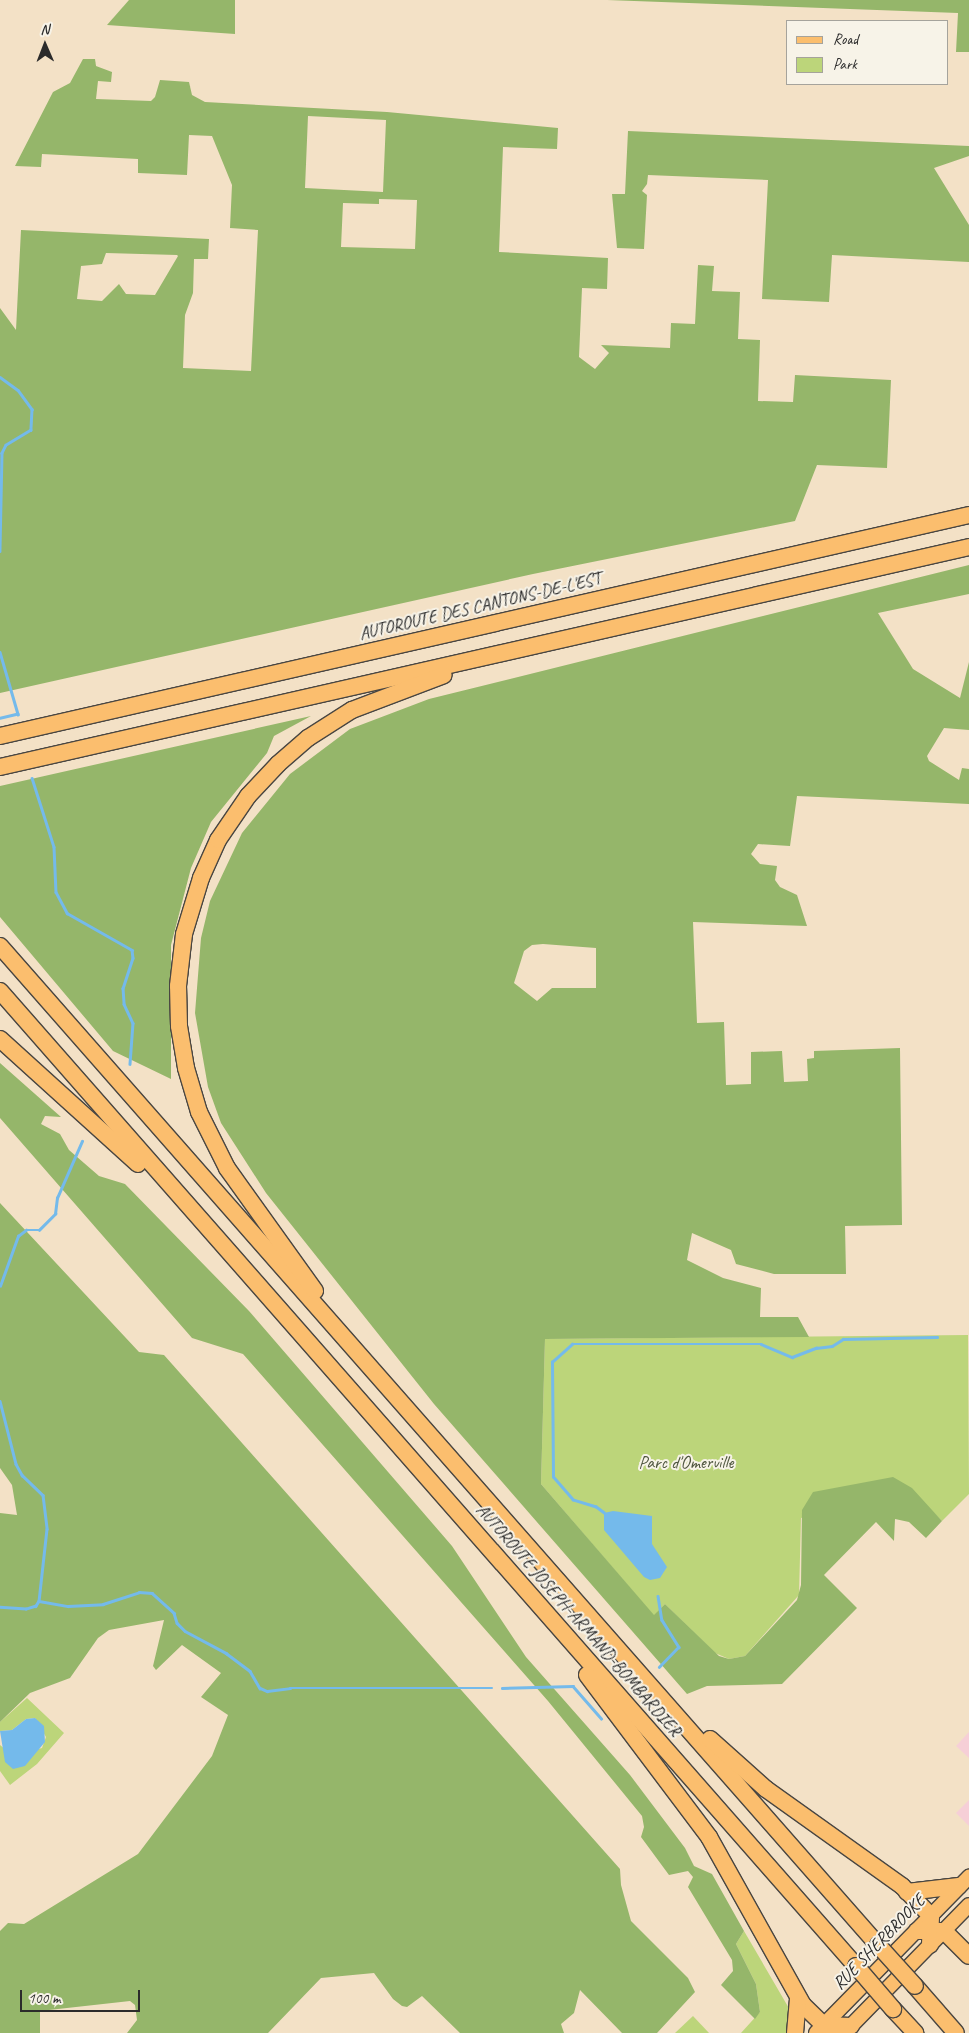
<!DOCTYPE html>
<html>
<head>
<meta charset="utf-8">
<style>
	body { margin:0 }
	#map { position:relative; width:969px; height:2033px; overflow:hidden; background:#f3e1c6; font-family:Caveat,sans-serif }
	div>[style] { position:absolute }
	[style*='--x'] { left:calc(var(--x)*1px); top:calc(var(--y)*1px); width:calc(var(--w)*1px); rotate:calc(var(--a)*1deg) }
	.built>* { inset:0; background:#f6cfd7 }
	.green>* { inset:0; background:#bcd57a }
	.forest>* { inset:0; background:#95b66a }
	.water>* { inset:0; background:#74baeb }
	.stream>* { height:2.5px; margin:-1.25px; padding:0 1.25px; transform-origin:1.25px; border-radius:1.25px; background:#74baeb }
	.roads { filter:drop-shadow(1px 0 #494642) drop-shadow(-1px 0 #494642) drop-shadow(0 1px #494642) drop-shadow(0 -1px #494642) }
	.major>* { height:14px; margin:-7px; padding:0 7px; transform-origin:7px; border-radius:7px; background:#fbbe6e }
	.highway>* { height:16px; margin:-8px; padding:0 8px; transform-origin:8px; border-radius:8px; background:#fbbe6e }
	.bridges { filter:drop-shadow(1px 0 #494642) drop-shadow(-1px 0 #494642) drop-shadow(0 1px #494642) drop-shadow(0 -1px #494642) }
	.highway-bridge>* { height:16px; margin:-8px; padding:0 8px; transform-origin:8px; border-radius:8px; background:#fbbe6e }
	span { translate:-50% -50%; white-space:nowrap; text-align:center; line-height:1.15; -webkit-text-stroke:4px #f7f3e8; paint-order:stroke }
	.street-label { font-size:18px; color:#2b2b2b }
	.park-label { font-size:18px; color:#4f563f }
	.legend { position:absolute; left:786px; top:20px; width:162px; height:65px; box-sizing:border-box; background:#f7f3e8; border:1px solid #a5a39c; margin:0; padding:6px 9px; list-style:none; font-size:15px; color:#2b2b2b }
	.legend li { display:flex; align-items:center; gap:10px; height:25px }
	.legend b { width:25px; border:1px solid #a5a39c }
	.north { position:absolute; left:20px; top:20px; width:50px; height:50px; -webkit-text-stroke:4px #f7f3e8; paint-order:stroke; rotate:359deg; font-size:14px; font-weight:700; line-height:20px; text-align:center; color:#2b2b2b }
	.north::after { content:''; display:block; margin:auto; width:18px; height:22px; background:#2b2b2b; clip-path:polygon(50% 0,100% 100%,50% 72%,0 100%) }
	.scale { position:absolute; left:20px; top:1990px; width:120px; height:22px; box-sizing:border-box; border:2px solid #2b2b2b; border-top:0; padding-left:6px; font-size:15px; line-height:18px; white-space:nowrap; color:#2b2b2b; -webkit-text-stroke:4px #f7f3e8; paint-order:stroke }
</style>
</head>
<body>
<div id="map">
	<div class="built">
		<i style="clip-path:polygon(969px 1732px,969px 1758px,956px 1746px)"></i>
		<i style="clip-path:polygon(969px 1800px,969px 1826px,956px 1813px)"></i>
	</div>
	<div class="green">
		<i style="clip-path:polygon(968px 1335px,969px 1494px,942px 1521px,911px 1490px,801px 1518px,799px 1595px,745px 1656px,729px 1659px,715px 1653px,665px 1604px,654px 1616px,541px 1484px,545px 1339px)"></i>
		<i style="clip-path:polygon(27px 1698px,64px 1733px,37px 1764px,10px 1785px,0 1771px,0 1745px,6px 1750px,5px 1758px,42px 1748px,46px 1737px,35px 1718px,26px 1719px,12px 1730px,0 1731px,0 1722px)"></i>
		<i style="clip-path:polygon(744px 1931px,790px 2010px,788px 2033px,741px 2033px,760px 2012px,756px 1984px,736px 1944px)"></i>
		<i style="clip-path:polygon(693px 2016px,709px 2033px,675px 2033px)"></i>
	</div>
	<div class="forest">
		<i style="clip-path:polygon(129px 0,235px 0,235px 34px,107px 25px)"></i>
		<i style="clip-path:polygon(607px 0,969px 0,969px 52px,956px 52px,958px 13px)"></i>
		<i style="clip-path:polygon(evenodd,83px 59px,95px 59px,96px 66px,112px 72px,111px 82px,98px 81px,96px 99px,151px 101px,155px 97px,160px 80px,189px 82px,192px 95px,205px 102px,387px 112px,558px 128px,557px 149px,503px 147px,499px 252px,608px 258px,607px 289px,582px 288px,579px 357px,595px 369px,609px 353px,601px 345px,670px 348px,671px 323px,695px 324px,698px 265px,714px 266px,712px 291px,740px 292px,738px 339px,760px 340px,758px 401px,793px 402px,795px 375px,891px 380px,887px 468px,817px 465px,795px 521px,533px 574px,0 693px,0 308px,16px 330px,21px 230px,209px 239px,208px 259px,194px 259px,193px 293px,185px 315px,183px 368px,251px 371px,258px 230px,230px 228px,232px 185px,212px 136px,189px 135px,187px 175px,138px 173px,138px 159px,42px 154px,41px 167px,15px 166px,53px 92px,70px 83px,83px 59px,308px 116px,386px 120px,383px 192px,305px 188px,308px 116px,83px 59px,379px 199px,417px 200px,415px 249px,341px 247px,343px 203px,379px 204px,379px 199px,83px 59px,106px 253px,177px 255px,178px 256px,155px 295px,126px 294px,119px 284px,102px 301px,77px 299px,81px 266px,102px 264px,106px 253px)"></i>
		<i style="clip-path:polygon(628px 131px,969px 146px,969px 156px,934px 168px,969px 225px,969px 262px,832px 255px,829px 302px,762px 299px,768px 180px,648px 175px,647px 184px,642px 191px,647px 195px,644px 249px,617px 248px,612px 194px,625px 194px)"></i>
		<i style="clip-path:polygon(evenodd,969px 565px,969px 594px,878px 613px,913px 669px,960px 698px,969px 662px,969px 730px,944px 728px,927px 756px,929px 761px,959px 780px,962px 768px,969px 769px,969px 804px,797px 796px,790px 846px,758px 844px,751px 854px,760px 864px,777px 866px,775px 880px,780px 887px,797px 895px,807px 926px,693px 922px,697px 1023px,724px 1022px,726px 1085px,751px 1084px,751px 1052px,782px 1051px,784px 1082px,808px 1081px,807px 1059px,814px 1058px,814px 1051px,900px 1048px,902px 1225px,845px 1226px,846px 1274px,774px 1274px,736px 1264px,731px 1250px,692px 1233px,687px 1260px,723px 1278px,761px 1288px,760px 1317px,798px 1317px,809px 1337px,545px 1339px,541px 1484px,654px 1615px,665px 1604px,719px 1656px,729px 1659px,745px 1656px,797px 1600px,801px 1585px,802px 1510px,813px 1492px,893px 1477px,912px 1488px,942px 1521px,926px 1538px,909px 1522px,895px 1519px,894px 1541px,876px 1522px,824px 1575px,857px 1608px,782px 1684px,707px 1686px,687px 1694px,434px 1404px,266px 1193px,221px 1123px,208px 1087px,195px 1013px,201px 938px,210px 901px,242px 833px,290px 774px,350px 729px,429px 699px,969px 565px,543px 944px,596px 948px,596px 988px,552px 988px,537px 1001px,514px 983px,524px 951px,532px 945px,543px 944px)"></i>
		<i style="clip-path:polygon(311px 716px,274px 736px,267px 753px,211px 822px,191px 868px,171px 945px,171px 1079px,113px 1051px,0 917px,0 786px)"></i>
		<i style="clip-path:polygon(0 1063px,61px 1117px,45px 1116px,41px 1124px,60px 1134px,69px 1150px,99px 1176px,125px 1184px,249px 1311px,452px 1546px,526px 1657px,630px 1775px,685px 1848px,694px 1866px,712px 1874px,744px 1931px,736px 1944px,756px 1984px,760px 2012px,755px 2019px,721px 1985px,733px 1971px,732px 1960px,688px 1887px,693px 1877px,688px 1871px,669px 1875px,641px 1837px,644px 1827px,642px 1816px,548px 1701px,243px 1354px,192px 1338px,0 1118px)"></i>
		<i style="clip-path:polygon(0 1203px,139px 1352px,164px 1355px,620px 1869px,621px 1885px,631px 1921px,688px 1978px,695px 1992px,657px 2033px,622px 2033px,580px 1990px,574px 2013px,561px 2024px,564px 2033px,460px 2033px,422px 1996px,407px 2007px,402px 2006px,393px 1999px,374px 1973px,321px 1978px,268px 2033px,127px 2033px,137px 2020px,135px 2005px,130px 2001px,40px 2011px,40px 2033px,0 2033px,0 1931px,8px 1923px,24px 1924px,138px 1854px,212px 1756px,228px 1715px,201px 1697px,221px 1673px,182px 1645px,156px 1670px,153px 1666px,164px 1620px,109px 1630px,98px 1638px,70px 1678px,30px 1693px,0 1722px,0 1513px,17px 1515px,12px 1485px,0 1468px)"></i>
	</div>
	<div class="water">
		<i style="clip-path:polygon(613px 1511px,652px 1516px,652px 1544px,667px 1567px,660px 1578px,650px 1580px,644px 1577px,604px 1530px,604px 1513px)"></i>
		<i style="clip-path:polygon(35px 1718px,44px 1726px,45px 1742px,25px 1766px,13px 1769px,5px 1762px,0 1731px,12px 1730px,26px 1719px)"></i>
	</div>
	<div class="stream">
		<i style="--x:0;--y:377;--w:22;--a:36"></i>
		<i style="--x:18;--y:390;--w:24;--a:54"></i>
		<i style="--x:32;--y:409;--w:21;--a:93"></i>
		<i style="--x:31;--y:430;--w:29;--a:149"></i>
		<i style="--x:6;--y:445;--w:9;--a:117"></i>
		<i style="--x:2;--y:453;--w:98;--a:91.2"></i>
		<i style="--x:0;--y:652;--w:65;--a:73.8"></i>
		<i style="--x:18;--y:714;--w:18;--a:167"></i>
		<i style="--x:32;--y:778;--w:72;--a:72.3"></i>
		<i style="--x:54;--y:847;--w:45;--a:87.5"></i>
		<i style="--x:56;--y:892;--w:24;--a:62"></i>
		<i style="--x:67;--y:913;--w:75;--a:29.6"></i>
		<i style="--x:132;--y:950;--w:8;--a:83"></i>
		<i style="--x:133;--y:958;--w:32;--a:108"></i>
		<i style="--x:123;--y:988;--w:16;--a:86"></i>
		<i style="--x:124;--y:1004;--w:21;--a:65"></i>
		<i style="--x:133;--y:1023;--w:41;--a:94.2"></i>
		<i style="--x:0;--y:1286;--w:53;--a:-70.2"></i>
		<i style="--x:18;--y:1236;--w:10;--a:-37"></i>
		<i style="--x:26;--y:1230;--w:13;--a:0"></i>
		<i style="--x:39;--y:1230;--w:23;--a:-45"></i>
		<i style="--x:55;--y:1214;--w:16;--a:-83"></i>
		<i style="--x:57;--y:1198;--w:62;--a:-66.3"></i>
		<i style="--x:0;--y:1401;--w:65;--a:75.7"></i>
		<i style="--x:16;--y:1464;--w:13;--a:61"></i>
		<i style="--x:22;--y:1475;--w:29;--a:44"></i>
		<i style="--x:43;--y:1495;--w:34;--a:83"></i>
		<i style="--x:47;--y:1529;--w:72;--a:96.3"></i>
		<i style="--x:39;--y:1601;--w:6;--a:121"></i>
		<i style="--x:36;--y:1606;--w:10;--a:163"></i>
		<i style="--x:26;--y:1609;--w:26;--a:-176"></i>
		<i style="--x:604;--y:1513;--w:10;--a:-143"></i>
		<i style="--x:596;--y:1507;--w:24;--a:-163"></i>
		<i style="--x:573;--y:1500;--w:30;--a:-131"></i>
		<i style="--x:553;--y:1477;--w:115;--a:-90.5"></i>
		<i style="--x:552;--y:1362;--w:27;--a:-42"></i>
		<i style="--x:572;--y:1344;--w:189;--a:0"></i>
		<i style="--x:761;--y:1344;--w:34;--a:23"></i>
		<i style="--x:792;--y:1357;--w:26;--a:-21"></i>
		<i style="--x:816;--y:1348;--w:16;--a:-7"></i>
		<i style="--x:832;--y:1346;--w:13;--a:-32"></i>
		<i style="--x:843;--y:1339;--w:94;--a:-1.2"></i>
		<i style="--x:658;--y:1596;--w:24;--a:81"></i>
		<i style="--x:662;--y:1620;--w:32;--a:58"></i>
		<i style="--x:679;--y:1647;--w:28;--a:134"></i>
		<i style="--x:39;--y:1601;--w:29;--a:10"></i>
		<i style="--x:68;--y:1606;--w:35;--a:-3"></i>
		<i style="--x:103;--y:1604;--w:38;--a:-18"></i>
		<i style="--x:139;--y:1592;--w:13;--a:4"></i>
		<i style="--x:152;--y:1593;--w:30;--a:42"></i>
		<i style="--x:174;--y:1613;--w:10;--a:73"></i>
		<i style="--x:177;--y:1623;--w:11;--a:45"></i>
		<i style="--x:185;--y:1631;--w:47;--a:28.2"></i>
		<i style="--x:226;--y:1653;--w:30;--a:37"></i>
		<i style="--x:250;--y:1671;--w:20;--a:60"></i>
		<i style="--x:260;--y:1688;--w:8;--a:23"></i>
		<i style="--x:267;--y:1691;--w:23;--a:-7"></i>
		<i style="--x:290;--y:1688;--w:202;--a:0"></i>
		<i style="--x:502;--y:1688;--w:71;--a:-1.6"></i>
		<i style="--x:573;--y:1686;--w:43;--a:48.8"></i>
	</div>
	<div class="roads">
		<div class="major">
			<i style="--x:845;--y:2032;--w:177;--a:-45.7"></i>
			<i style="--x:816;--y:2033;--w:219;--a:-45.6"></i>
		</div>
		<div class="highway">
			<i style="--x:0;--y:736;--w:994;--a:-12.85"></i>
			<i style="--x:0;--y:767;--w:994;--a:-12.79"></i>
			<i style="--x:0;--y:946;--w:1330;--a:48.69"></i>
			<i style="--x:0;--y:991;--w:1297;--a:48.72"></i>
			<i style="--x:0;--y:1039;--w:186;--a:42.2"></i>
			<i style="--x:315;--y:1291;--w:151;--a:-125.6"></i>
			<i style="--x:227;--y:1168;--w:63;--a:-116.6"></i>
			<i style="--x:199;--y:1112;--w:46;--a:-106.5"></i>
			<i style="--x:186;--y:1068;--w:43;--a:-99.5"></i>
			<i style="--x:179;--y:1026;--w:40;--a:-91.4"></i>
			<i style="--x:178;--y:986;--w:52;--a:-83.4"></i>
			<i style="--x:184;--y:934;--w:59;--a:-73.1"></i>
			<i style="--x:201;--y:878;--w:42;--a:-65.9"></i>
			<i style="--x:218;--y:840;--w:53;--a:-55.7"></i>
			<i style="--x:248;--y:796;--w:44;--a:-46.8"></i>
			<i style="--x:278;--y:764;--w:40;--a:-41"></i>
			<i style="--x:308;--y:738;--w:52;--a:-32.5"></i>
			<i style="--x:352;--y:710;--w:98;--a:-20.8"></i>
			<i style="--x:587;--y:1675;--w:203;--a:53"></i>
			<i style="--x:709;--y:1837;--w:193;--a:60.8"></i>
			<i style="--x:803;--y:2005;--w:29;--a:44"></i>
			<i style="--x:824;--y:2025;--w:27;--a:2"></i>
			<i style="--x:710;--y:1739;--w:75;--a:41.8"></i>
			<i style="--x:766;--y:1789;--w:167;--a:35.5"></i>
			<i style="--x:902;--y:1886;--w:42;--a:46"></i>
			<i style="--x:931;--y:1916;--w:29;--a:92"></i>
			<i style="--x:907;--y:1892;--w:52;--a:-6.6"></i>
			<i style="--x:917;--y:1931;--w:27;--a:0"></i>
			<i style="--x:944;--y:1931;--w:35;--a:45"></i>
			<i style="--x:915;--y:1986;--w:62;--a:48.9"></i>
			<i style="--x:893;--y:2009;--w:33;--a:47"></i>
			<i style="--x:795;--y:2033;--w:34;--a:-85"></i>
		</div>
	</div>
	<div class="bridges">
		<div class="highway-bridge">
			<i style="--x:878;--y:1945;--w:55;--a:47.9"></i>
			<i style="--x:856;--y:1966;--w:57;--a:49.3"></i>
		</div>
	</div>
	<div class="street-label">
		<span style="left:480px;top:606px;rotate:-13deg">AUTOROUTE DES CANTONS-DE-L'EST</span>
		<span style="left:579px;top:1620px;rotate:49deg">AUTOROUTE JOSEPH-ARMAND-BOMBARDIER</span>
		<span style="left:879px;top:1942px;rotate:-46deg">RUE SHERBROOKE</span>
	</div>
	<div class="park-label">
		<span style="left:686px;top:1462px">Parc d'Omerville</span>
	</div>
	<ul class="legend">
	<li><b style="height:6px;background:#fbbe6e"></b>Road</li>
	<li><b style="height:14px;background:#bcd57a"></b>Park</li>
	</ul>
	<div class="north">N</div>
	<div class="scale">100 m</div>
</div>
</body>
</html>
